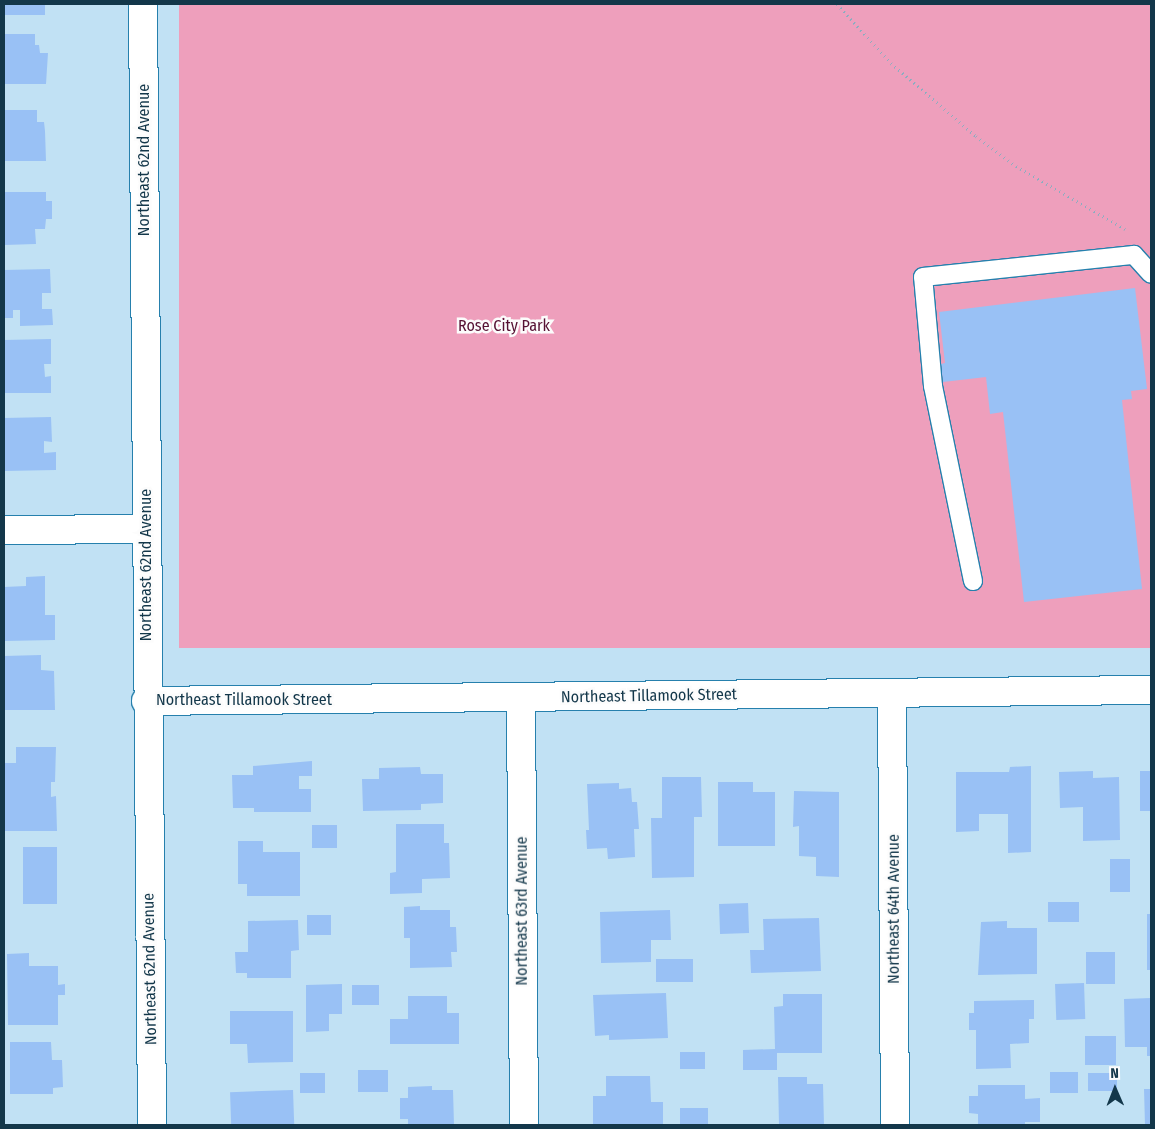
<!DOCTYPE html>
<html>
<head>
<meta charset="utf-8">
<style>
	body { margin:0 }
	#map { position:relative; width:1155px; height:1129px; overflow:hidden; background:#c1e1f4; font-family:"Fira Sans Condensed",sans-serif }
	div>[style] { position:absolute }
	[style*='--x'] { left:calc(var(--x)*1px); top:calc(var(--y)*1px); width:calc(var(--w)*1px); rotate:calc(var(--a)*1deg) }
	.green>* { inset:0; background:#ee9fbc; transform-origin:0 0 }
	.building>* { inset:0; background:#99c1f5; transform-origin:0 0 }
	.path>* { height:3px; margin-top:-1.5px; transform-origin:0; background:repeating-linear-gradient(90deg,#8badc0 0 1px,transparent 0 5px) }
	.roads { filter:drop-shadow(1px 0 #2680ad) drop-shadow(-1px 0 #2680ad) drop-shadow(0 1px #2680ad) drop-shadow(0 -1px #2680ad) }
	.service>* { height:18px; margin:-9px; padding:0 9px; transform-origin:9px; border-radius:9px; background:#fff }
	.minor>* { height:28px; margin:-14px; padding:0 14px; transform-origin:14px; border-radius:14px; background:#fff }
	span { translate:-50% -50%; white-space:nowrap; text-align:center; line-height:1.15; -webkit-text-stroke:5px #fcfcfc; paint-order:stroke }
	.street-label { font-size:16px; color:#13374a }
	.park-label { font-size:16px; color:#561133 }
	.frame { position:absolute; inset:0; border:5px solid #13374a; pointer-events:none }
	.north { position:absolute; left:1090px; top:1064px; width:50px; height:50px; -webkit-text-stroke:4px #fcfcfc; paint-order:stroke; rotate:359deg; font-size:14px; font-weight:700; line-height:20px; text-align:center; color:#13374a }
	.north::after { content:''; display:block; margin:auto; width:18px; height:22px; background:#13374a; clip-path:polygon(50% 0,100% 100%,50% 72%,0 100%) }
</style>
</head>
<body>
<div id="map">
	<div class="green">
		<i style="left:179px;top:4px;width:972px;height:644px"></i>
	</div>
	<div class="building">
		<i style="left:4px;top:4px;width:41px;height:11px"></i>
		<i style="clip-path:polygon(4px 34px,35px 34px,35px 45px,39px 45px,40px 53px,48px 53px,46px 84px,4px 84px)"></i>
		<i style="clip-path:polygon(4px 110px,37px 110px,37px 122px,44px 122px,45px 131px,46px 161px,4px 161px)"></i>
		<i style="clip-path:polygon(4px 192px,46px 192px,46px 201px,52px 201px,52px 219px,46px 219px,45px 229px,35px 229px,36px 244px,4px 245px)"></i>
		<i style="clip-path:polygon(50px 269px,51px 293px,42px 293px,42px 309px,52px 309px,53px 325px,20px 326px,20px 310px,13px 310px,13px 318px,4px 318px,4px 270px)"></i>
		<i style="clip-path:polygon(1135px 288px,1147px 389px,1131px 391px,1132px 399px,1122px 400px,1142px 589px,1024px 602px,1003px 412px,990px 414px,986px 377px,943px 382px,941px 364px,945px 363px,939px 312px)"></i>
		<i style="clip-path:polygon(51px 339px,51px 364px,44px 364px,45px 377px,51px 376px,51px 393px,4px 393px,4px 340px)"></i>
		<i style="clip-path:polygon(51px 417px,52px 442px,44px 441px,44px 453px,56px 452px,56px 470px,4px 471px,4px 418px)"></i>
		<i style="clip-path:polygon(45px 576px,45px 615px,55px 615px,55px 640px,4px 641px,4px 587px,26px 586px,26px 577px)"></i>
		<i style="clip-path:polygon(41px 655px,41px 670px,54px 671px,55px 710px,4px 710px,4px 656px)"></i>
		<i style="clip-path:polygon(16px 747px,56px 747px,55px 782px,51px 782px,51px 797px,56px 796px,57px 831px,4px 831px,4px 763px,16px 763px)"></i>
		<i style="clip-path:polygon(312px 761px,312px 776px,299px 776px,299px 789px,311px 789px,311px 812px,254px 812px,254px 808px,233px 808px,232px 775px,253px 775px,253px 766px)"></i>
		<i style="clip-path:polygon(1031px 766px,1031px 852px,1008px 853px,1008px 814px,979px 814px,979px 831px,956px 832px,956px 772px,1009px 772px,1010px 767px)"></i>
		<i style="clip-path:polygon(420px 767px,421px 774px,443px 774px,443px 803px,421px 804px,421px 810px,363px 811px,362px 779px,379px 779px,379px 768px)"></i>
		<i style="clip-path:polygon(1093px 771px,1093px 778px,1119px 777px,1120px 840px,1083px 841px,1083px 807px,1060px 808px,1059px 772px)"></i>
		<i style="left:1140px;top:771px;width:11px;height:40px"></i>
		<i style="clip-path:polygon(662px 777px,701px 777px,702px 817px,694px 817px,694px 877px,652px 878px,651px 818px,662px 818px)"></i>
		<i style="clip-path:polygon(718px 782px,753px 782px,753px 792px,775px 792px,775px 846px,718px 846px)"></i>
		<i style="clip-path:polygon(619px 783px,619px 789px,631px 788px,632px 802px,637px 802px,639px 829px,634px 829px,635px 857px,608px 859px,607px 848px,587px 849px,586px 830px,589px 830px,587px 784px)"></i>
		<i style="clip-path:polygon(794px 791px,839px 792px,839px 877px,816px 876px,816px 857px,799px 856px,799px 826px,793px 827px)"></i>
		<i style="clip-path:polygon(396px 824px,444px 824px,444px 843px,449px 843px,450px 878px,422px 879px,422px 893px,390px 894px,390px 873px,396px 872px)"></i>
		<i style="left:337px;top:825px;width:23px;height:25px;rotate:90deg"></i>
		<i style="clip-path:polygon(238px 841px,263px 841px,263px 852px,300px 852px,300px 896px,247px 896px,247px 884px,238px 884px)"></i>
		<i style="left:23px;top:847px;width:34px;height:57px"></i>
		<i style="left:1110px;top:859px;width:20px;height:33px"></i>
		<i style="left:1048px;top:902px;width:31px;height:20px"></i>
		<i style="left:748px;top:903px;width:30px;height:29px;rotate:88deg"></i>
		<i style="clip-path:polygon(420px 906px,420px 910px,450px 910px,450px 927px,456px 927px,457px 952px,451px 952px,452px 967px,410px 968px,410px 938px,404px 938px,404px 907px)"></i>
		<i style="clip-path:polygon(670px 910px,671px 940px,651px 940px,651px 962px,601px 963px,600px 912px)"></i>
		<i style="left:1147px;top:914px;width:4px;height:56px"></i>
		<i style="left:307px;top:915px;width:24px;height:20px"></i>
		<i style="clip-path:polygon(819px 918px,821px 971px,751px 973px,750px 950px,764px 950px,763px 919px)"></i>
		<i style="clip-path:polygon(298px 920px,299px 950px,291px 951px,291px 978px,247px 978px,247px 973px,236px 973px,235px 952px,248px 952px,248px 921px)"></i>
		<i style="clip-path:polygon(1007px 921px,1007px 928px,1037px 928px,1037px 974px,978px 975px,981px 922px)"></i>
		<i style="left:1086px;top:952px;width:29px;height:32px"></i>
		<i style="clip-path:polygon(29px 953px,29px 966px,58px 966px,58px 985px,65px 984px,65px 995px,58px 995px,58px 1025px,8px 1025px,7px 954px)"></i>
		<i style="left:656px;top:959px;width:37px;height:23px"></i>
		<i style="left:1084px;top:983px;width:36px;height:29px;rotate:88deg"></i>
		<i style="clip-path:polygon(342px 984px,342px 1014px,329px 1014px,329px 1031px,306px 1032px,306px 985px)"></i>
		<i style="left:352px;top:985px;width:27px;height:20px"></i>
		<i style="clip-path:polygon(666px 993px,668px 1038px,609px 1040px,609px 1035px,595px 1036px,593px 995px)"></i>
		<i style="clip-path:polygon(783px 994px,822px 994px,822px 1053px,777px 1053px,777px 1070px,743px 1070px,743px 1050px,775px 1049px,774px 1007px,783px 1006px)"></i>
		<i style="clip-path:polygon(408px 996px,447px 996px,447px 1013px,459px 1013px,459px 1044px,390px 1044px,390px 1019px,408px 1019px)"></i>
		<i style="clip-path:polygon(1151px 998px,1151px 1056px,1147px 1056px,1147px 1047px,1125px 1047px,1124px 999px)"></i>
		<i style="clip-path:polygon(1034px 1000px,1034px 1019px,1029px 1019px,1029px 1043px,1010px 1044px,1011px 1068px,976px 1069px,976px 1030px,969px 1030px,969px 1013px,974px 1013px,974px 1001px)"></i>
		<i style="clip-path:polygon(230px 1011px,293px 1011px,293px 1062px,248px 1063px,247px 1044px,230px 1044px)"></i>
		<i style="left:1085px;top:1036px;width:31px;height:29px"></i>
		<i style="clip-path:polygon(10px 1042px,51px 1042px,52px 1060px,62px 1060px,63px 1087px,53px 1088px,53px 1094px,10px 1094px)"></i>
		<i style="left:680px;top:1052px;width:25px;height:17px"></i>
		<i style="left:358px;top:1070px;width:30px;height:22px"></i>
		<i style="left:1050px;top:1072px;width:28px;height:21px"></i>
		<i style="left:325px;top:1073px;width:20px;height:25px;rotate:90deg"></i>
		<i style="left:1088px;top:1073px;width:29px;height:18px"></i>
		<i style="clip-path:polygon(606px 1076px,650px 1076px,651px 1102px,663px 1102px,663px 1125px,593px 1125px,593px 1096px,606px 1096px)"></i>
		<i style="clip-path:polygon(778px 1077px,807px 1077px,807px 1084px,823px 1084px,824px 1125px,779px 1125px)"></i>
		<i style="clip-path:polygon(978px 1085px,1025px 1085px,1025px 1099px,1040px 1098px,1040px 1122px,1025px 1122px,1025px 1125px,978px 1125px,978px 1114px,969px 1113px,969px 1096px,978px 1096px)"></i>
		<i style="clip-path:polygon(432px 1086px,432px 1090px,453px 1090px,454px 1125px,408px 1125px,408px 1119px,400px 1119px,400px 1098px,408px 1098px,408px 1087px)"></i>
		<i style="clip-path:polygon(1144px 1089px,1151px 1089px,1151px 1125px,1145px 1125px)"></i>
		<i style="left:293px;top:1090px;width:35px;height:63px;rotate:88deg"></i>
		<i style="left:680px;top:1108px;width:28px;height:17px"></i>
	</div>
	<div class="path">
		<i style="--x:837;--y:4;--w:80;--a:47.5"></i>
		<i style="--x:891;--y:63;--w:112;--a:40.7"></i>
		<i style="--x:976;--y:136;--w:50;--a:36.9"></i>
		<i style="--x:1016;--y:166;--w:126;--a:30"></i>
	</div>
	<div class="roads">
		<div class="service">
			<i style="--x:973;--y:581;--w:199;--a:-101.6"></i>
			<i style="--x:933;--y:386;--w:109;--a:-95.2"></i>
			<i style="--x:923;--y:277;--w:212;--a:-6"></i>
			<i style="--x:1134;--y:255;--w:25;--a:48"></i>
		</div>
		<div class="minor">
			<i style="--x:143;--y:4;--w:1121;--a:89.54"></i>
			<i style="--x:4;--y:530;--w:142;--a:-0.4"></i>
			<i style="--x:892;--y:693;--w:432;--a:89.6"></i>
			<i style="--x:521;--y:697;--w:428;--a:89.6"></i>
			<i style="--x:146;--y:701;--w:1005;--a:-0.63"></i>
		</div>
	</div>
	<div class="street-label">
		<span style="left:144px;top:160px;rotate:-90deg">Northeast 62nd Avenue</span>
		<span style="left:146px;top:565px;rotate:-90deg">Northeast 62nd Avenue</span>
		<span style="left:649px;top:696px;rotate:-1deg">Northeast Tillamook Street</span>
		<span style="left:244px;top:700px">Northeast Tillamook Street</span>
		<span style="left:894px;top:909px;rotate:-90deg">Northeast 64th Avenue</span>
		<span style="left:522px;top:911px;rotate:-90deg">Northeast 63rd Avenue</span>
		<span style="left:150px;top:969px;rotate:-91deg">Northeast 62nd Avenue</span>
	</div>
	<div class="park-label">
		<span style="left:504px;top:326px">Rose City Park</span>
	</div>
	<div class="frame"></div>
	<div class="north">N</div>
</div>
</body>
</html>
